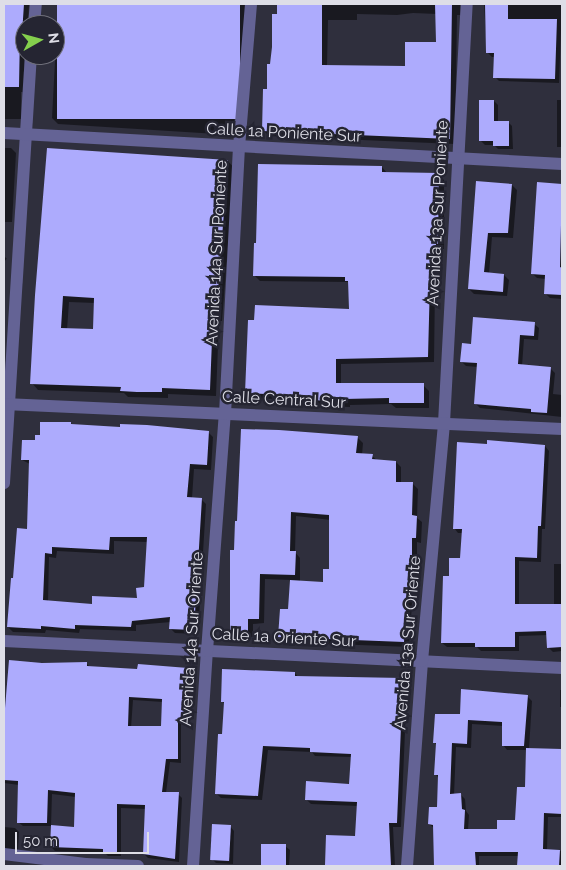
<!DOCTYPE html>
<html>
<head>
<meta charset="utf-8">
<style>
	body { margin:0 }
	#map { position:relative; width:566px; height:870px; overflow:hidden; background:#2f2f3d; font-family:Raleway,sans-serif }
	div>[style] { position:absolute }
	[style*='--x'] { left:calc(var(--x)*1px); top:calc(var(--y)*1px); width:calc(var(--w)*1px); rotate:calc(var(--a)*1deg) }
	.shadow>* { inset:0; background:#0007; transform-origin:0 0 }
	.building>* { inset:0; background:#adabfd; transform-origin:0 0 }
	.minor>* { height:12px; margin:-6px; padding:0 6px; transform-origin:6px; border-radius:6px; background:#646395 }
	.tertiary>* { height:12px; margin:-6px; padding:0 6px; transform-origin:6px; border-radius:6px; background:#646395 }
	span { translate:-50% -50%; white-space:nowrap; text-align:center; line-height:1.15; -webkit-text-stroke:5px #252532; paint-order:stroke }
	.street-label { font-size:16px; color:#dedee7 }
	.frame { position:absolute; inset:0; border:5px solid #dedee7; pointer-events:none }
	.north { position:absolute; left:15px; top:15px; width:50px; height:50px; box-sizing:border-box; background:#252532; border:1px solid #6f6f7a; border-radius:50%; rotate:83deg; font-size:14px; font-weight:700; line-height:20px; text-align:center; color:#dedee7 }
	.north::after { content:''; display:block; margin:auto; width:18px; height:22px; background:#84cf4d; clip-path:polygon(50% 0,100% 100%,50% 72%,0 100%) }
	.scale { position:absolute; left:15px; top:832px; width:134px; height:22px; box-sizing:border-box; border:2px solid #dedee7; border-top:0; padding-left:6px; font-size:15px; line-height:18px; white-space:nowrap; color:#dedee7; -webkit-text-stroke:4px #252532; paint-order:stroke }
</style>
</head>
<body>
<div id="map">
	<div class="shadow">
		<i style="clip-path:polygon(4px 4px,29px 4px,28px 25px,25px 25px,24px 92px,21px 92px,21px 119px,4px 119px)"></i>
		<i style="clip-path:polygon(58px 4px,246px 4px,233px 135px,58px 124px,52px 118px)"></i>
		<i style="clip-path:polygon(evenodd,278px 4px,461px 4px,461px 15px,457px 15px,455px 144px,269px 136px,263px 130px,278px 4px,413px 13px,437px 14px,437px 43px,406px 67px,327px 66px,328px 20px,357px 20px,357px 14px,397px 15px,413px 13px)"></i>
		<i style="clip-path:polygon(484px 4px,562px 4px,559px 83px,499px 81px,495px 77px,495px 57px,492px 57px,487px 52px)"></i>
		<i style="left:557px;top:100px;width:5px;height:47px"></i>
		<i style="clip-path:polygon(494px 101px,498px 105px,498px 122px,508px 122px,512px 126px,513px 149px,498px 149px,494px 145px,485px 145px,480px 140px)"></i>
		<i style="clip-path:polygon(4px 148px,11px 148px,16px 153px,12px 222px,4px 222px)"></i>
		<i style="clip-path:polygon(evenodd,228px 161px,234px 168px,222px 321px,219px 321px,216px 396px,168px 394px,168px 398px,128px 397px,124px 393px,38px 390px,32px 383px,36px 295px,228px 161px,69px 302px,95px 303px,94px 331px,67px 330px,69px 302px)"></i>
		<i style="clip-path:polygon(382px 167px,387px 173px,438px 174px,444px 180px,444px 249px,441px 249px,439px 287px,435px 287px,434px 362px,341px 364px,341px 384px,423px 385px,429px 391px,429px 408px,396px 408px,391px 404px,350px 405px,350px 407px,320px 406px,315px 401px,252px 398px,246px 392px,350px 310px,348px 282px,260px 281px,254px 275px)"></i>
		<i style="clip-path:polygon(478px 182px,512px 185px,517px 190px,513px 238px,492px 237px,489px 274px,504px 275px,509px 280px,507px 296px,474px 294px,469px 289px)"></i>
		<i style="clip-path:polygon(538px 184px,562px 185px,562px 299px,550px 298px,545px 293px,546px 279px,537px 278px,532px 273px)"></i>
		<i style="left:4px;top:256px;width:4px;height:29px;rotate:45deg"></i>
		<i style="clip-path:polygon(534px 324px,539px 328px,538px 340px,524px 339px,522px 366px,550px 368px,555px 373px,553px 394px,562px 395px,562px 417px,480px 408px,475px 403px,478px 367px,466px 366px,461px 361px,472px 345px)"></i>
		<i style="clip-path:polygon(evenodd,71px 423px,73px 426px,208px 432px,213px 437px,211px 470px,194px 469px,192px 498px,201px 499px,206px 504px,198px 634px,175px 633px,170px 628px,171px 622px,136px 625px,136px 631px,80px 629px,79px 633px,46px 630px,45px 633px,13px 632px,8px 627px,15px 580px,28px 530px,30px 464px,22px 460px,41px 436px,71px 423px,114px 541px,148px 542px,146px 588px,139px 599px,93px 605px,48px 602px,49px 557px,56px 558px,57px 551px,114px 554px,114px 541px)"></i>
		<i style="clip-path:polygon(evenodd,357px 437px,363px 443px,362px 455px,372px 456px,378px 461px,396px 462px,401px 467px,401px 483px,413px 484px,418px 489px,417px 518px,422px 522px,421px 543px,417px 542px,417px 560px,415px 560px,409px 647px,284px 642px,279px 636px,289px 611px,291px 580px,265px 579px,264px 623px,253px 624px,253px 637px,237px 637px,231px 632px,236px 551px,357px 437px,296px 516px,331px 520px,330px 571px,324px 584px,300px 582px,300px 558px,295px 552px,296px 516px)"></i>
		<i style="clip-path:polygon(545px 446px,549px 451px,545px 529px,542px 529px,541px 562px,519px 561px,519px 606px,554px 605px,554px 564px,562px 564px,562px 651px,553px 652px,548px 647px,548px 635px,519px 636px,519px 651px,481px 651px,477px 647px,447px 647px,442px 643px,450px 578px,462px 559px,463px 533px,458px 533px,454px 528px)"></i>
		<i style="clip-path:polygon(evenodd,10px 661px,41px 664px,87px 664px,90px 667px,138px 671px,188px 669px,192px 673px,190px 723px,181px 723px,181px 763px,170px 762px,166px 793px,178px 794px,182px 798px,179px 862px,148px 858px,144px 854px,146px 809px,121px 808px,121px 856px,108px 856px,105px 853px,55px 851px,51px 847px,75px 829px,76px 797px,52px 794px,51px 826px,23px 826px,18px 822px,19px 785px,4px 783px,4px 739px,10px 661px,133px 700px,163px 702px,162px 728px,131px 728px,133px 700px)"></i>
		<i style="clip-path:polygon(295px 673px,298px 677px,402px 679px,407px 683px,401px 827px,393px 827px,395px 866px,326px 865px,356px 838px,358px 806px,311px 804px,306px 799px,350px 785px,352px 757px,315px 756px,312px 752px,268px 750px,262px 800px,221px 798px,216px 793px,223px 735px,225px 704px,222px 701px)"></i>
		<i style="left:560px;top:690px;width:2px;height:17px"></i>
		<i style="clip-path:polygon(evenodd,527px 696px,532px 701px,529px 749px,562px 749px,562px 817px,548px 817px,547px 850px,562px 851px,562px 866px,518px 866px,519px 856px,479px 856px,479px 866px,436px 866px,434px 828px,429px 824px,438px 809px,439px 778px,436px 775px,437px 745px,434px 742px,461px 716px,527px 696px,472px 724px,503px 726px,503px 745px,507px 750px,527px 750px,526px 788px,517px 821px,498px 830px,468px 830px,469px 815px,466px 811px,465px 799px,461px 795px,454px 795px,456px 747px,471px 748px,472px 724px)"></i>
		<i style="clip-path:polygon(230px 826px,234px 831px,233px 864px,216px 863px,212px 859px)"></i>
		<i style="clip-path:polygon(4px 827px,15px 828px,19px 832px,18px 851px,4px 850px)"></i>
		<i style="clip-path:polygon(285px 846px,290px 850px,289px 866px,264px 866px,262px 864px)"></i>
	</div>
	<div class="building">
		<i style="clip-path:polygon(4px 4px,24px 4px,22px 34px,20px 34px,19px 87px,4px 87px)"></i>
		<i style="left:57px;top:4px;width:183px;height:115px"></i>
		<i style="clip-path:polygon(277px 4px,322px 4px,322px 65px,405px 66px,405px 42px,436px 42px,435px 4px,452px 4px,450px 139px,262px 131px,263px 89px,267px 89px,267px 64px,270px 64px,272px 47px,272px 14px,277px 14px)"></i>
		<i style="clip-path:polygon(485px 4px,508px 4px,508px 19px,557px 19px,555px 79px,493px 78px,494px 53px,486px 53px)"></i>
		<i style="clip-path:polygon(479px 100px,494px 100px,494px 121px,509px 121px,509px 146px,493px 146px,493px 141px,479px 141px)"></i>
		<i style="clip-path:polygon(evenodd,47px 148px,228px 160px,216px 316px,213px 315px,210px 390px,162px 388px,162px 392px,137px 392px,120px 391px,121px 387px,30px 384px,35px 295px,47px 148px,63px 296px,94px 298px,93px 329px,61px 328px,63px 296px)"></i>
		<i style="clip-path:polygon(258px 164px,382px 166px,382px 172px,439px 173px,438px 244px,436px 244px,433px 281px,430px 281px,428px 357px,336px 359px,336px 383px,424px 383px,424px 403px,389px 403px,389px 398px,344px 399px,344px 402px,313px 400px,313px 396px,245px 393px,248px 320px,254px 320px,255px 305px,349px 309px,348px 281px,345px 281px,345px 277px,253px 276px,254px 243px,256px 243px)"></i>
		<i style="clip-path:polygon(476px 181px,512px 184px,508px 233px,488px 233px,484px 272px,504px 274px,503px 292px,468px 289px)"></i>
		<i style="clip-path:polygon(537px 182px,562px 184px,560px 267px,562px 268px,562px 295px,544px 294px,545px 275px,531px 274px)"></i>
		<i style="clip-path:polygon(473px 317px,535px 322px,534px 336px,520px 335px,518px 364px,551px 367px,547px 413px,531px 412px,531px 409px,474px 404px,477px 363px,460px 362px,462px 343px,471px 344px)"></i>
		<i style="clip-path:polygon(evenodd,40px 422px,71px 422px,71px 424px,120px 427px,120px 424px,147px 425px,209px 431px,207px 465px,190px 464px,187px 497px,202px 498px,194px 630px,169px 629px,170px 617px,132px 621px,131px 627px,75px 625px,75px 629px,41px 626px,41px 629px,7px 627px,11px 578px,13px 578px,17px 528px,27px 529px,29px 460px,21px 460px,22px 440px,35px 440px,35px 435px,40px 435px,40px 422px,110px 537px,147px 537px,144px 587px,136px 588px,137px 598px,92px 596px,92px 604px,43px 600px,45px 553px,52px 554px,52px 547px,109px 550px,110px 537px)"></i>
		<i style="clip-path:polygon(241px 429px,279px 430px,358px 436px,356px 453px,373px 454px,372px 459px,396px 461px,396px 482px,413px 482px,412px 515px,417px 516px,416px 538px,412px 538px,412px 555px,410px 555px,404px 642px,278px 637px,280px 609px,288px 609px,290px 580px,323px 582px,323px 569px,329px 569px,329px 515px,291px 512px,290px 551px,296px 551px,295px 575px,260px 574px,259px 619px,248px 619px,248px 632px,230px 632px,230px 550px,234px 550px,235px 521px,237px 521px)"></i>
		<i style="clip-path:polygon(487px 440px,545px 445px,541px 526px,538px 526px,537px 558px,515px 557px,515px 604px,562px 604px,562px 647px,547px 648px,546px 631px,515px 632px,515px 647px,475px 647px,475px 643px,441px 643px,443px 576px,449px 576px,449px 558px,460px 558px,462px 529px,453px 529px,457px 442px,487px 444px)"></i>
		<i style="clip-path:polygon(evenodd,9px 660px,42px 663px,87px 662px,87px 666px,137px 669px,138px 664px,188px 668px,186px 719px,178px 719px,178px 759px,166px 759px,162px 792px,179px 792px,175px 859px,143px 854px,145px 805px,117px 804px,117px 852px,103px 852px,103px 849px,50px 847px,51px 825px,74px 827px,75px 793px,48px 790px,47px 823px,17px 823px,18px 781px,4px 780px,4px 720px,9px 660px,129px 697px,162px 699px,161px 726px,128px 726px,129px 697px)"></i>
		<i style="clip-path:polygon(222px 669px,295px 672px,295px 676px,403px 678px,397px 823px,389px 823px,391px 866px,325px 865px,326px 835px,355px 836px,357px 802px,305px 800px,306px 781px,349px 784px,351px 754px,310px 752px,310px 748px,263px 746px,258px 796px,215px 794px,218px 734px,222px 734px,224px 702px,221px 702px)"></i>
		<i style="clip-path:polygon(461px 689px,528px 695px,524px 746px,502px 746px,502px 722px,468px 720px,467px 744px,452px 743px,450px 794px,461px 793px,462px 809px,465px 810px,464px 829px,497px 829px,497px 820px,515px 820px,517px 787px,525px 787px,526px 748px,562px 749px,562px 814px,544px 813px,543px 849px,560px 850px,559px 866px,517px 866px,518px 852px,475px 852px,476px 866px,434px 866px,433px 825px,428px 824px,429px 807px,437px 807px,438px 775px,434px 775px,436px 743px,433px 743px,435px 714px,460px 714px)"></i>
		<i style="left:212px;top:824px;width:19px;height:36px;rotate:3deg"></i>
		<i style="left:261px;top:844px;width:25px;height:21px"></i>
	</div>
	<div class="minor">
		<i style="--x:34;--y:25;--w:21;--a:-85"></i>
		<i style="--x:4;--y:483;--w:429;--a:-86.4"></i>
		<i style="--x:4;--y:641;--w:559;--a:2.77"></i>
		<i style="--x:4;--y:854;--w:82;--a:7"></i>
		<i style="--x:85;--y:864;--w:53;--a:2.2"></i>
		<i style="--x:193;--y:866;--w:215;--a:-86.3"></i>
		<i style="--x:207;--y:651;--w:238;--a:-85.7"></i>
		<i style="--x:225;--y:414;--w:267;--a:-87"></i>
		<i style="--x:239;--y:147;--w:144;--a:-85.2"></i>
		<i style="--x:407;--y:866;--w:206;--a:-85.8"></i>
		<i style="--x:422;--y:661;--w:239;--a:-84.7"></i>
		<i style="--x:444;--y:423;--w:420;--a:-86.9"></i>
	</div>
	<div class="tertiary">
		<i style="--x:4;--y:133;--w:559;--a:3.18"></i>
		<i style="--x:4;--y:404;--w:559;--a:2.57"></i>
	</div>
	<div class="street-label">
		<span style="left:284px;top:133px;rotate:3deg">Calle 1a Poniente Sur</span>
		<span style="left:438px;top:213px;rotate:-87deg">Avenida 13a Sur Poniente</span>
		<span style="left:217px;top:253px;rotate:-87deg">Avenida 14a Sur Poniente</span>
		<span style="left:284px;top:400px;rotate:3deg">Calle Central Sur</span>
		<span style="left:284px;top:638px;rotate:3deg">Calle 1a Oriente Sur</span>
		<span style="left:192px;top:639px;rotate:-86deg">Avenida 14a Sur Oriente</span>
		<span style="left:408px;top:643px;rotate:-85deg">Avenida 13a Sur Oriente</span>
	</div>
	<div class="frame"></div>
	<div class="north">N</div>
	<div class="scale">50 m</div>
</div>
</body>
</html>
